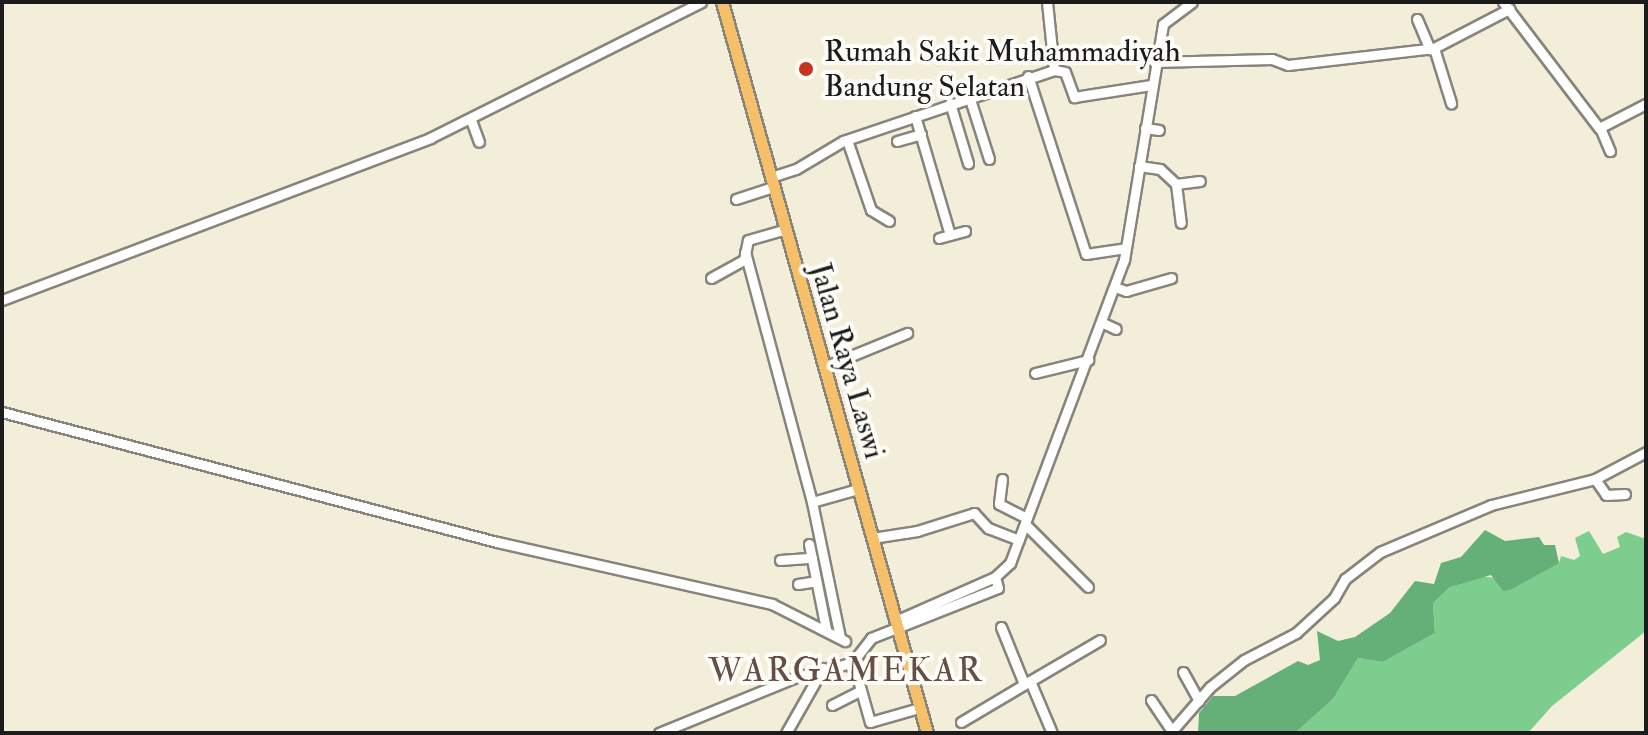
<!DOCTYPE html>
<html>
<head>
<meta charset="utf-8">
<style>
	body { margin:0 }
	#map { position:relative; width:1648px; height:735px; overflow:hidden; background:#f2eeda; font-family:"IM FELL Double Pica",serif }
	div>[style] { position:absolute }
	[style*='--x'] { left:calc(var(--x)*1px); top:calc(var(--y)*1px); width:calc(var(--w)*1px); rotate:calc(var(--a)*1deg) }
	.green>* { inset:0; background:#7ccd8e }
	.forest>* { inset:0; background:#65b079 }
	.roads { filter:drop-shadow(2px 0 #87857b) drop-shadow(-2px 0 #87857b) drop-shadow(0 2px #87857b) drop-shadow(0 -2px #87857b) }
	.minor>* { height:9px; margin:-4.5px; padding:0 4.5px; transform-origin:4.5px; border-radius:4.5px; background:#fff }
	.major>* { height:11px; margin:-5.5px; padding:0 5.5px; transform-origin:5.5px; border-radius:5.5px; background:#f6c06b }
	.dots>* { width:22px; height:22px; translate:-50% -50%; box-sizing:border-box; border:4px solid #fdfcf7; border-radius:50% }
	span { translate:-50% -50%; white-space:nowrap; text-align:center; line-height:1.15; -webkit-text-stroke:8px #fdfcf7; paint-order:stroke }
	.poi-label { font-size:30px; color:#1c1c1c }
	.left { translate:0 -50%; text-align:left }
	.street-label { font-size:30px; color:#1c1c1c }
	.quarter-label { font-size:34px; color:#664e47; letter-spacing:2px }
	.frame { position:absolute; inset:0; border:4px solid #1c1c1c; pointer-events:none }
</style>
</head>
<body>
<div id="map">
	<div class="green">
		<i style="clip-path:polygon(1589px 531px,1603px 554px,1620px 547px,1617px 537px,1626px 532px,1646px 539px,1646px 631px,1552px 706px,1528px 733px,1295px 733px,1333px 699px,1358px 658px,1383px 662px,1435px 633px,1433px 603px,1450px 587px,1478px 576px,1497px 578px,1559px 563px,1561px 556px,1574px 560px,1580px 556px,1575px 538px)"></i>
	</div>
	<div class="forest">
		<i style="clip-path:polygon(1485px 530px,1505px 541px,1539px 537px,1544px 545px,1555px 545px,1559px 563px,1510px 590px,1503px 591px,1491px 575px,1450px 587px,1433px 603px,1435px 633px,1383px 662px,1358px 658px,1333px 699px,1295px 733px,1198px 733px,1199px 713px,1213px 696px,1235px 696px,1298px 661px,1308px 665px,1320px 660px,1317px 631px,1338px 641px,1355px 637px,1390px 613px,1415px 581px,1434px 584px,1441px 563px,1461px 557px)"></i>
	</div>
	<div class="roads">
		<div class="minor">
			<i style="--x:1047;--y:2;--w:68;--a:84.1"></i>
			<i style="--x:1503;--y:2;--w:158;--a:52.7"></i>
			<i style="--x:1599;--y:128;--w:53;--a:-27.1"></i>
			<i style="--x:1417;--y:19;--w:33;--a:67"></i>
			<i style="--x:1434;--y:48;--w:58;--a:72.8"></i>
			<i style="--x:1154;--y:62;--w:118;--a:-1.5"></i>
			<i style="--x:1272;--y:59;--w:17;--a:21"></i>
			<i style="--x:1288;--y:65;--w:147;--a:-6.6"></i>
			<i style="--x:1434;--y:48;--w:85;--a:-27.5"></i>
			<i style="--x:1028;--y:76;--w:187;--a:72"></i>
			<i style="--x:1086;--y:254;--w:40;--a:-8.5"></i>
			<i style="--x:969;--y:96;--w:66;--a:72.4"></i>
			<i style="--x:950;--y:103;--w:63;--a:73.3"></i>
			<i style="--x:915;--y:116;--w:124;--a:73.6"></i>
			<i style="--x:471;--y:120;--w:23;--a:70"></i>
			<i style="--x:1145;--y:128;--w:14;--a:8"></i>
			<i style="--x:1601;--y:130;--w:23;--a:67"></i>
			<i style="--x:847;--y:140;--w:74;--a:71.1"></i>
			<i style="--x:871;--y:210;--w:21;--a:31"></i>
			<i style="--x:897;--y:141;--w:25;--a:-16"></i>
			<i style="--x:1139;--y:166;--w:21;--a:8"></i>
			<i style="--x:1160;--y:169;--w:22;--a:43"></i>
			<i style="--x:1176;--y:184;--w:24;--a:-7"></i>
			<i style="--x:771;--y:177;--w:26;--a:-18"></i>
			<i style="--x:796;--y:169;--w:55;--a:-30.8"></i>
			<i style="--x:843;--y:141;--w:223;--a:-18.6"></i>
			<i style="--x:1054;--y:70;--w:11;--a:10"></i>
			<i style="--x:1065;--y:72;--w:27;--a:70"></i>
			<i style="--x:1074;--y:97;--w:78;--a:-8.9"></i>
			<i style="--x:1176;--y:184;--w:39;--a:83"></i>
			<i style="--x:736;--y:199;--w:40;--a:-18"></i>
			<i style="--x:939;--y:238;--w:27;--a:-15"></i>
			<i style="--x:745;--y:252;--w:259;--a:75"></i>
			<i style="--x:812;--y:502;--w:138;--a:78.3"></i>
			<i style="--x:711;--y:278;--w:38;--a:-29"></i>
			<i style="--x:744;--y:260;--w:20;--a:-79"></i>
			<i style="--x:748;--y:240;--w:40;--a:-16"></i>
			<i style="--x:1115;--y:287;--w:12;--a:20"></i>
			<i style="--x:1126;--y:291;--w:47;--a:-16.1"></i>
			<i style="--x:2;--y:300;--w:458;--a:-20.7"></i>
			<i style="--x:430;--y:138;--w:303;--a:-26.6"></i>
			<i style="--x:1103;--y:323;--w:14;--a:25"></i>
			<i style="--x:824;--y:367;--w:90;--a:-22.3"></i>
			<i style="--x:1035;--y:373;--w:55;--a:-13.8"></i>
			<i style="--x:2;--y:412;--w:512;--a:14.72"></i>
			<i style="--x:497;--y:542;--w:282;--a:12.7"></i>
			<i style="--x:772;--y:604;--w:82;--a:26.9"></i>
			<i style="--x:1002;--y:479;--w:25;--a:97"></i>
			<i style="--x:999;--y:504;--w:31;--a:27"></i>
			<i style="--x:1595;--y:479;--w:19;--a:55"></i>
			<i style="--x:1606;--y:495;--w:19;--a:-3"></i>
			<i style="--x:812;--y:502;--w:48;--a:-15.8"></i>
			<i style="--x:1025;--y:524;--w:89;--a:45"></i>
			<i style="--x:872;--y:538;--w:46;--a:-8.8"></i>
			<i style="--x:917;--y:531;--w:60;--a:-17.5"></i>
			<i style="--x:974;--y:513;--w:21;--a:47"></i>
			<i style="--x:988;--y:528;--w:33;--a:21"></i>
			<i style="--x:809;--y:544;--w:87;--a:78.7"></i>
			<i style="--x:780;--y:560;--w:32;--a:-4"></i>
			<i style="--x:798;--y:584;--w:18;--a:-9"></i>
			<i style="--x:895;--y:621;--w:109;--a:-23.7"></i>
			<i style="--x:995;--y:577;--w:21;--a:-43"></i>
			<i style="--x:1010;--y:563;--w:324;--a:-69.4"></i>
			<i style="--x:1124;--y:260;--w:239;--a:-80.6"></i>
			<i style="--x:1163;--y:24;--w:36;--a:-37"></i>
			<i style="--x:1001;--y:627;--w:61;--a:68"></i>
			<i style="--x:851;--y:664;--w:33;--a:-52"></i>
			<i style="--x:871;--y:638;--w:136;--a:-21.5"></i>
			<i style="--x:998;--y:588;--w:11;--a:-105"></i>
			<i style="--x:1183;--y:672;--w:33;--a:61"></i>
			<i style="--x:1030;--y:681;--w:81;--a:-30.4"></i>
			<i style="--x:1151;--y:700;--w:37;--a:56"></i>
			<i style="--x:832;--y:705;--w:31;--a:-27"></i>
			<i style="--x:961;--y:722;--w:80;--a:-30.7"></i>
			<i style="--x:1030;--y:681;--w:56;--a:67.1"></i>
			<i style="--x:659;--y:733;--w:148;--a:-22.2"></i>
			<i style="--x:796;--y:677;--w:53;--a:-14.3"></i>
			<i style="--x:847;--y:664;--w:9;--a:32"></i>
			<i style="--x:855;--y:669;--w:55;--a:74.2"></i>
			<i style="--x:870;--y:722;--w:51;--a:-15.9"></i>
			<i style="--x:786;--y:733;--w:75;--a:-60.4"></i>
			<i style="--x:1170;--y:733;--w:61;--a:-49"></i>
			<i style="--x:1210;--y:687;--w:43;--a:-38.5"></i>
			<i style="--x:1244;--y:660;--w:59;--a:-27.4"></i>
			<i style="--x:1296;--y:633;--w:52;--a:-42.6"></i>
			<i style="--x:1334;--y:598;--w:22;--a:-60"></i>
			<i style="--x:1345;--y:579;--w:44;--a:-37.6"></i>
			<i style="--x:1380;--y:552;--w:121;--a:-22.9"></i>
			<i style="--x:1491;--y:505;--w:107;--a:-14"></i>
			<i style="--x:1595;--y:479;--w:58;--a:-27.9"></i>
		</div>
		<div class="major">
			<i style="--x:722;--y:2;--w:759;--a:74.33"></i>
		</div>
	</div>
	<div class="dots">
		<i style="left:806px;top:69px;background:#c8321e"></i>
	</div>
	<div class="poi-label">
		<span class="left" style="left:824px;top:69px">Rumah Sakit Muhammadiyah<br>Bandung Selatan</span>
	</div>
	<div class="street-label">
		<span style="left:847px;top:361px;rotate:74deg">Jalan Raya Laswi</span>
	</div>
	<div class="quarter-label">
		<span style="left:846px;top:671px">WARGAMEKAR</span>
	</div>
	<div class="frame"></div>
</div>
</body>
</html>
